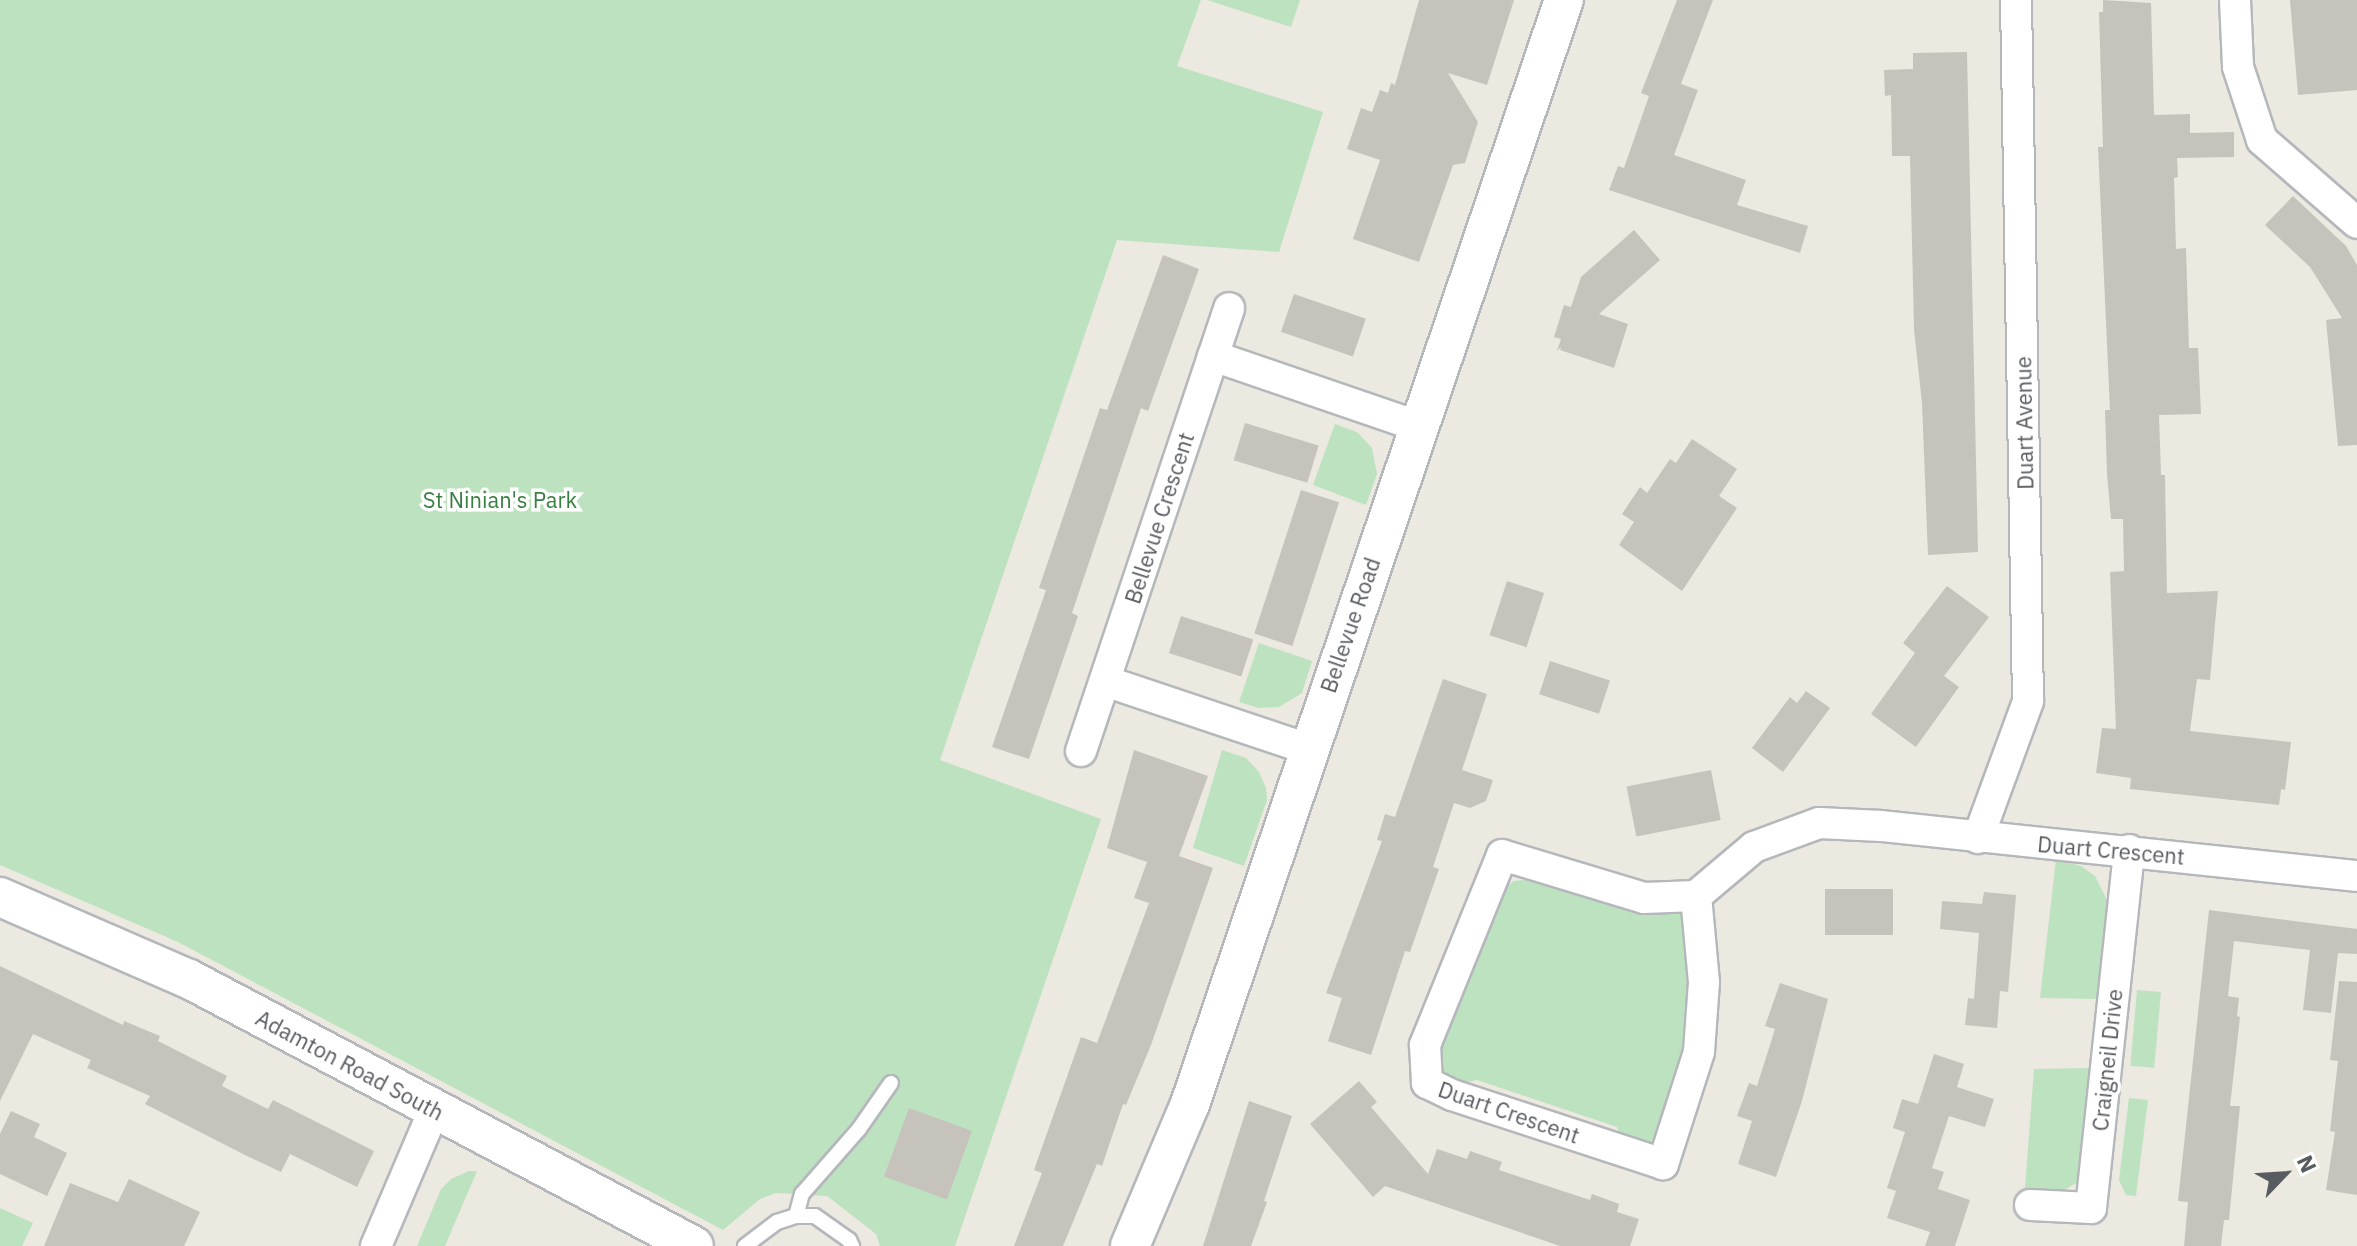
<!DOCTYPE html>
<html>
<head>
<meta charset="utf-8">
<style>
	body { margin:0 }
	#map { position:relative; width:2357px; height:1246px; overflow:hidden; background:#ebe9e0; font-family:"IBM Plex Sans",sans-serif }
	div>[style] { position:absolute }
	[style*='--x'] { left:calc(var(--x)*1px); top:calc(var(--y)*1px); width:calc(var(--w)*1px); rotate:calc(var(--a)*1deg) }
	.green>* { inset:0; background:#bde2c0; transform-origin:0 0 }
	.building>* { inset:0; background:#c6c3bd; transform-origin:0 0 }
	.roads { filter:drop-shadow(2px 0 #b5b7bc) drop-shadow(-2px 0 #b5b7bc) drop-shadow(0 2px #b5b7bc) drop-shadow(0 -2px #b5b7bc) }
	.service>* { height:14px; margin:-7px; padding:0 7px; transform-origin:7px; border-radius:7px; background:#fff }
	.minor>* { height:30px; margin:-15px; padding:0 15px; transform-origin:15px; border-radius:15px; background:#fff }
	.tertiary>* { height:38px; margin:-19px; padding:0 19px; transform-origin:19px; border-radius:19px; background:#fff }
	span { translate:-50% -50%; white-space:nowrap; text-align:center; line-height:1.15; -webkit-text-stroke:7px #fff; paint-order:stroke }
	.street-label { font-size:22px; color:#585b60 }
	.park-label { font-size:22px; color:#387f42 }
	.north { position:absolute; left:2245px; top:1134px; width:80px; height:80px; -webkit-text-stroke:6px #fff; paint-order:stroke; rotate:65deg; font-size:22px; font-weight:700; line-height:32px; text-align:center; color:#585b60 }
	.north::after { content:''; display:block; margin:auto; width:28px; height:36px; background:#585b60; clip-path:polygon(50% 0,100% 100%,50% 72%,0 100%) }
</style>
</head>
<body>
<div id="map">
	<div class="green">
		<i style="clip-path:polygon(0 0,1201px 0,1177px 66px,1323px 112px,1279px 252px,1117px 240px,940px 760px,1101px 819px,955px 1246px,880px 1246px,876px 1234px,827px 1196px,776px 1193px,760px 1199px,723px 1230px,178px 942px,0 865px)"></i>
		<i style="clip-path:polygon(1207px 0,1300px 0,1291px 27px)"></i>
		<i style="clip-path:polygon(1335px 424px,1357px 432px,1372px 448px,1377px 474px,1366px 505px,1313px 485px)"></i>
		<i style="clip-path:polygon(1259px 643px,1312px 661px,1302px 693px,1279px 707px,1259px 708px,1239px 702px)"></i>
		<i style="clip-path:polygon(1222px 750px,1246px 758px,1259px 772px,1266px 788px,1267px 800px,1244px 866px,1193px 848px)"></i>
		<i style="clip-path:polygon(2056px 859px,2081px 866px,2095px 876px,2108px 902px,2110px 920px,2098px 999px,2040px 998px)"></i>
		<i style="clip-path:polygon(1532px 879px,1606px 903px,1649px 912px,1688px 912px,1691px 1047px,1660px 1140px,1647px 1147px,1623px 1140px,1617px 1127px,1477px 1080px,1455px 1085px,1438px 1072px,1437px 1059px,1499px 892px,1514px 881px)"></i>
		<i style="left:2137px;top:990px;width:24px;height:76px;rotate:5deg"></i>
		<i style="clip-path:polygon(2092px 1068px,2083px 1179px,2059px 1193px,2025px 1188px,2034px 1069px)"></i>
		<i style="clip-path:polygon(2129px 1098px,2148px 1100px,2136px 1196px,2126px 1195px,2119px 1180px)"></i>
		<i style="clip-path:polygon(469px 1171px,477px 1171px,445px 1246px,417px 1246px,441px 1189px,451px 1179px)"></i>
		<i style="clip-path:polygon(0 1208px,33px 1223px,22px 1246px,0 1246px)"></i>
	</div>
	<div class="building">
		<i style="clip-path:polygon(1419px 0,1514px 0,1487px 85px,1448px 73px,1478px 122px,1465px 163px,1453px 165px,1419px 262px,1353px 239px,1380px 160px,1347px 149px,1361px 108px,1372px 112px,1380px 90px,1388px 93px,1391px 83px,1395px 85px)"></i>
		<i style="clip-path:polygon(1677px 0,1713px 0,1681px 84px,1698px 90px,1674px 155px,1746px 180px,1737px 205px,1808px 226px,1800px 253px,1609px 190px,1618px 166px,1624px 168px,1649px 96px,1641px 93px)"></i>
		<i style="clip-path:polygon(2103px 0,2151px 3px,2154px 115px,2190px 114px,2190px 133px,2234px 132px,2234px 157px,2177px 158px,2178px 177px,2174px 178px,2176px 249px,2186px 248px,2189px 348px,2198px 348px,2201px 414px,2159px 415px,2161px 475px,2165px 475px,2167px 593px,2218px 591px,2210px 680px,2197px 679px,2190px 731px,2291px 742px,2285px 790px,2281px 789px,2279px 805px,2130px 789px,2131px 778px,2096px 773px,2102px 728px,2116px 729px,2110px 572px,2124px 571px,2123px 519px,2111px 519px,2107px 474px,2105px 410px,2110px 410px,2098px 147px,2103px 147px,2099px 12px,2103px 12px)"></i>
		<i style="clip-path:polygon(2290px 0,2357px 0,2357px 90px,2298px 95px)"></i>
		<i style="clip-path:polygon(1967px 52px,1978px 552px,1928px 555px,1922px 403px,1914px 329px,1910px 156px,1892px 156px,1891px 95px,1885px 96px,1884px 70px,1913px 69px,1913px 53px)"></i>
		<i style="clip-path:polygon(2293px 196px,2346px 246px,2357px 265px,2357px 445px,2338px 446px,2326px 320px,2342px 318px,2310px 267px,2265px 225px)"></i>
		<i style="clip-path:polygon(1634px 230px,1660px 260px,1599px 314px,1628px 324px,1614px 368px,1560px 350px,1561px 347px,1557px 351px,1561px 339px,1554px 337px,1564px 305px,1571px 307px,1581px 277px)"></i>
		<i style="clip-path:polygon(1163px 255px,1199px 269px,1148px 411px,1141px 408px,1072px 613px,1078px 616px,1029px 759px,992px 747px,1046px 590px,1039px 588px,1100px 408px,1107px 410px)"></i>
		<i style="left:1294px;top:294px;width:76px;height:40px;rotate:19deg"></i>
		<i style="left:1245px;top:423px;width:77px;height:39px;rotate:17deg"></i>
		<i style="clip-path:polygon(1692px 439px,1737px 469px,1719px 496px,1737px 508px,1682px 591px,1619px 545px,1634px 522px,1622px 514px,1640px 487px,1647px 493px,1670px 459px,1676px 463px)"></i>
		<i style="left:1301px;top:490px;width:40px;height:151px;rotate:18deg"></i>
		<i style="left:1507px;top:581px;width:39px;height:57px;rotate:18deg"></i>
		<i style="clip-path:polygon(1947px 586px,1989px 617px,1944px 676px,1959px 687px,1916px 747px,1871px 714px,1915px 653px,1903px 643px)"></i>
		<i style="left:1181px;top:616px;width:76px;height:39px;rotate:18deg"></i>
		<i style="left:1550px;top:661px;width:63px;height:35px;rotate:18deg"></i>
		<i style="clip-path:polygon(1443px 679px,1487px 694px,1462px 770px,1493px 780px,1486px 801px,1470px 808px,1454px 803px,1433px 867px,1439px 869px,1410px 952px,1405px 951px,1371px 1055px,1328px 1041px,1342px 998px,1326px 993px,1382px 841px,1377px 840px,1385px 814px,1395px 817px)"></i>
		<i style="clip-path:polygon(1806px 691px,1830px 708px,1783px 772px,1752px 748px,1790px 697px,1797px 703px)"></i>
		<i style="clip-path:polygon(1134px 750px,1208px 776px,1179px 856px,1213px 868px,1151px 1045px,1126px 1105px,1123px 1104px,1102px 1166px,1097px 1164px,1063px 1246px,1014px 1246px,1042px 1173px,1034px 1170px,1081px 1037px,1097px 1043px,1149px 903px,1134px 898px,1147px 862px,1107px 848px)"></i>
		<i style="left:1711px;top:770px;width:51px;height:86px;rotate:79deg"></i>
		<i style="left:1893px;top:889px;width:46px;height:68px;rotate:90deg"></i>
		<i style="clip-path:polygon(1984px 892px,2016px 895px,2008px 992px,2000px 991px,1997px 1028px,1965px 1025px,1968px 998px,1974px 999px,1979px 933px,1940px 929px,1942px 901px,1982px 904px)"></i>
		<i style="clip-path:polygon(2209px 910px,2357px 929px,2357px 954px,2338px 953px,2331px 1013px,2303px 1010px,2310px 950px,2234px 941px,2228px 996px,2239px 998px,2237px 1016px,2240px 1017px,2230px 1106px,2240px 1106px,2229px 1220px,2224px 1220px,2221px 1246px,2184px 1246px,2188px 1202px,2178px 1201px)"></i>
		<i style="clip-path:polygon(0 966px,123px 1025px,124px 1021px,160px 1036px,158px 1041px,227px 1076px,222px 1086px,268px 1109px,273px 1100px,374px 1151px,357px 1187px,290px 1154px,281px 1172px,247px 1156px,145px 1104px,150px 1096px,87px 1068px,91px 1060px,33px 1034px,0 1101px)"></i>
		<i style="clip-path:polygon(2339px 981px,2357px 982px,2357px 1195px,2326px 1190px,2335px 1132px,2330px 1131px,2338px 1061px,2330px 1060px)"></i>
		<i style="clip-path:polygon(1780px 983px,1828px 999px,1802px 1101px,1776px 1177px,1738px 1164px,1752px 1121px,1737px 1116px,1749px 1083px,1757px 1086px,1775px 1029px,1765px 1026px)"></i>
		<i style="clip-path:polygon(1934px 1054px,1964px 1064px,1957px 1087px,1994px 1099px,1985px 1127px,1949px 1116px,1932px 1168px,1944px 1172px,1938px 1189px,1970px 1200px,1955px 1246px,1925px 1246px,1930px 1232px,1887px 1218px,1896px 1191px,1887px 1188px,1905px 1132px,1893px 1128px,1902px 1099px,1918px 1104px)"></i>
		<i style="clip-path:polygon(1359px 1081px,1377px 1102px,1371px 1107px,1428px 1174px,1437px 1149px,1467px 1159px,1470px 1151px,1502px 1162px,1499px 1170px,1590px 1200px,1592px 1194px,1619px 1204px,1617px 1212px,1639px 1219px,1630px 1246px,1560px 1246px,1385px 1186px,1373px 1197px,1310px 1124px)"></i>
		<i style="clip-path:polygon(1249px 1101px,1292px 1116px,1264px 1201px,1267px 1202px,1251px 1246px,1203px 1246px)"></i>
		<i style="left:909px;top:1108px;width:67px;height:73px;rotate:20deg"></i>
		<i style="clip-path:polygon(11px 1111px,40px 1124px,34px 1137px,67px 1153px,47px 1196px,0 1174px,0 1134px)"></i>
		<i style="clip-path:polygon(129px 1179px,200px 1212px,184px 1246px,44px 1246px,70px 1183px,118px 1202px)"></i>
	</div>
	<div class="roads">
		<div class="service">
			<i style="--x:796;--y:1216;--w:23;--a:-75"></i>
			<i style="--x:802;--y:1194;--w:86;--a:-48.8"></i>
			<i style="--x:859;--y:1129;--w:56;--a:-55.2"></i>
			<i style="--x:745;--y:1246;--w:40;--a:-37"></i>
			<i style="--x:777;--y:1222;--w:20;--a:-18"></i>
			<i style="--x:796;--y:1216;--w:19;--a:0"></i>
			<i style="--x:815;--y:1216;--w:42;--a:35.2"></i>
			<i style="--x:849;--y:1240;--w:7;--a:63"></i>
		</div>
		<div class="minor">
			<i style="--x:2235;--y:0;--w:67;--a:87.4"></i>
			<i style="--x:2238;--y:67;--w:77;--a:71.8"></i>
			<i style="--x:2262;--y:140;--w:126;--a:41.1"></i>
			<i style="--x:1213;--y:356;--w:217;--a:18.9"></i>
			<i style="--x:1105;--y:681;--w:214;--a:18.5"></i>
			<i style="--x:1081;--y:751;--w:467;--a:-71.5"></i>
			<i style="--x:1978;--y:838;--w:146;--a:-69.9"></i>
			<i style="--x:2028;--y:701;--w:701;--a:-90.98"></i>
			<i style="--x:1696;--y:896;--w:86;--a:84.7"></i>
			<i style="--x:1704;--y:982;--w:70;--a:94.1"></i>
			<i style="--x:1699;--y:1052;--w:118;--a:107.8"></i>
			<i style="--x:1663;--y:1164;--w:222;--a:-161.9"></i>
			<i style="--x:1452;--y:1095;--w:28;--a:-154"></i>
			<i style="--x:1427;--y:1083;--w:38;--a:-93"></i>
			<i style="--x:1425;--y:1045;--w:205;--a:-67.9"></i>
			<i style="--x:1502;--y:855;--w:148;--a:16.8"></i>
			<i style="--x:1644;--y:898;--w:52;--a:-2.2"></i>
			<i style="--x:1696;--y:896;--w:76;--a:-40.2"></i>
			<i style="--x:1754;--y:847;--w:69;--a:-20.3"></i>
			<i style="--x:1819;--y:823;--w:62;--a:2.8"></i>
			<i style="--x:1881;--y:826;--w:479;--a:6"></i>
			<i style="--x:2030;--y:1205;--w:61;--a:2.8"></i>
			<i style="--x:2091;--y:1208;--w:360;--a:-83.9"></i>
			<i style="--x:376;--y:1246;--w:148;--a:-66.9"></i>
		</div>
		<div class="tertiary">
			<i style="--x:0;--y:897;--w:206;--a:23.5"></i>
			<i style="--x:189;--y:979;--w:571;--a:27.87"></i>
			<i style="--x:1130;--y:1246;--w:154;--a:-67.1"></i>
			<i style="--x:1190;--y:1104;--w:1166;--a:-71.29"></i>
		</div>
	</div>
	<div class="street-label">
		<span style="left:2024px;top:423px;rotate:-91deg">Duart Avenue</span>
		<span style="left:1159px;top:518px;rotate:-72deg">Bellevue Crescent</span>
		<span style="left:1350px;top:625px;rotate:-71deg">Bellevue Road</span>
		<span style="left:2111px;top:850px;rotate:5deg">Duart Crescent</span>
		<span style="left:2107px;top:1060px;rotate:-84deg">Craigneil Drive</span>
		<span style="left:350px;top:1065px;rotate:28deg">Adamton Road South</span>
		<span style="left:1509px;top:1112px;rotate:19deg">Duart Crescent</span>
	</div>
	<div class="park-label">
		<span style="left:500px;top:500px">St Ninian's Park</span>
	</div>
	<div class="north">N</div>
</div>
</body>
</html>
